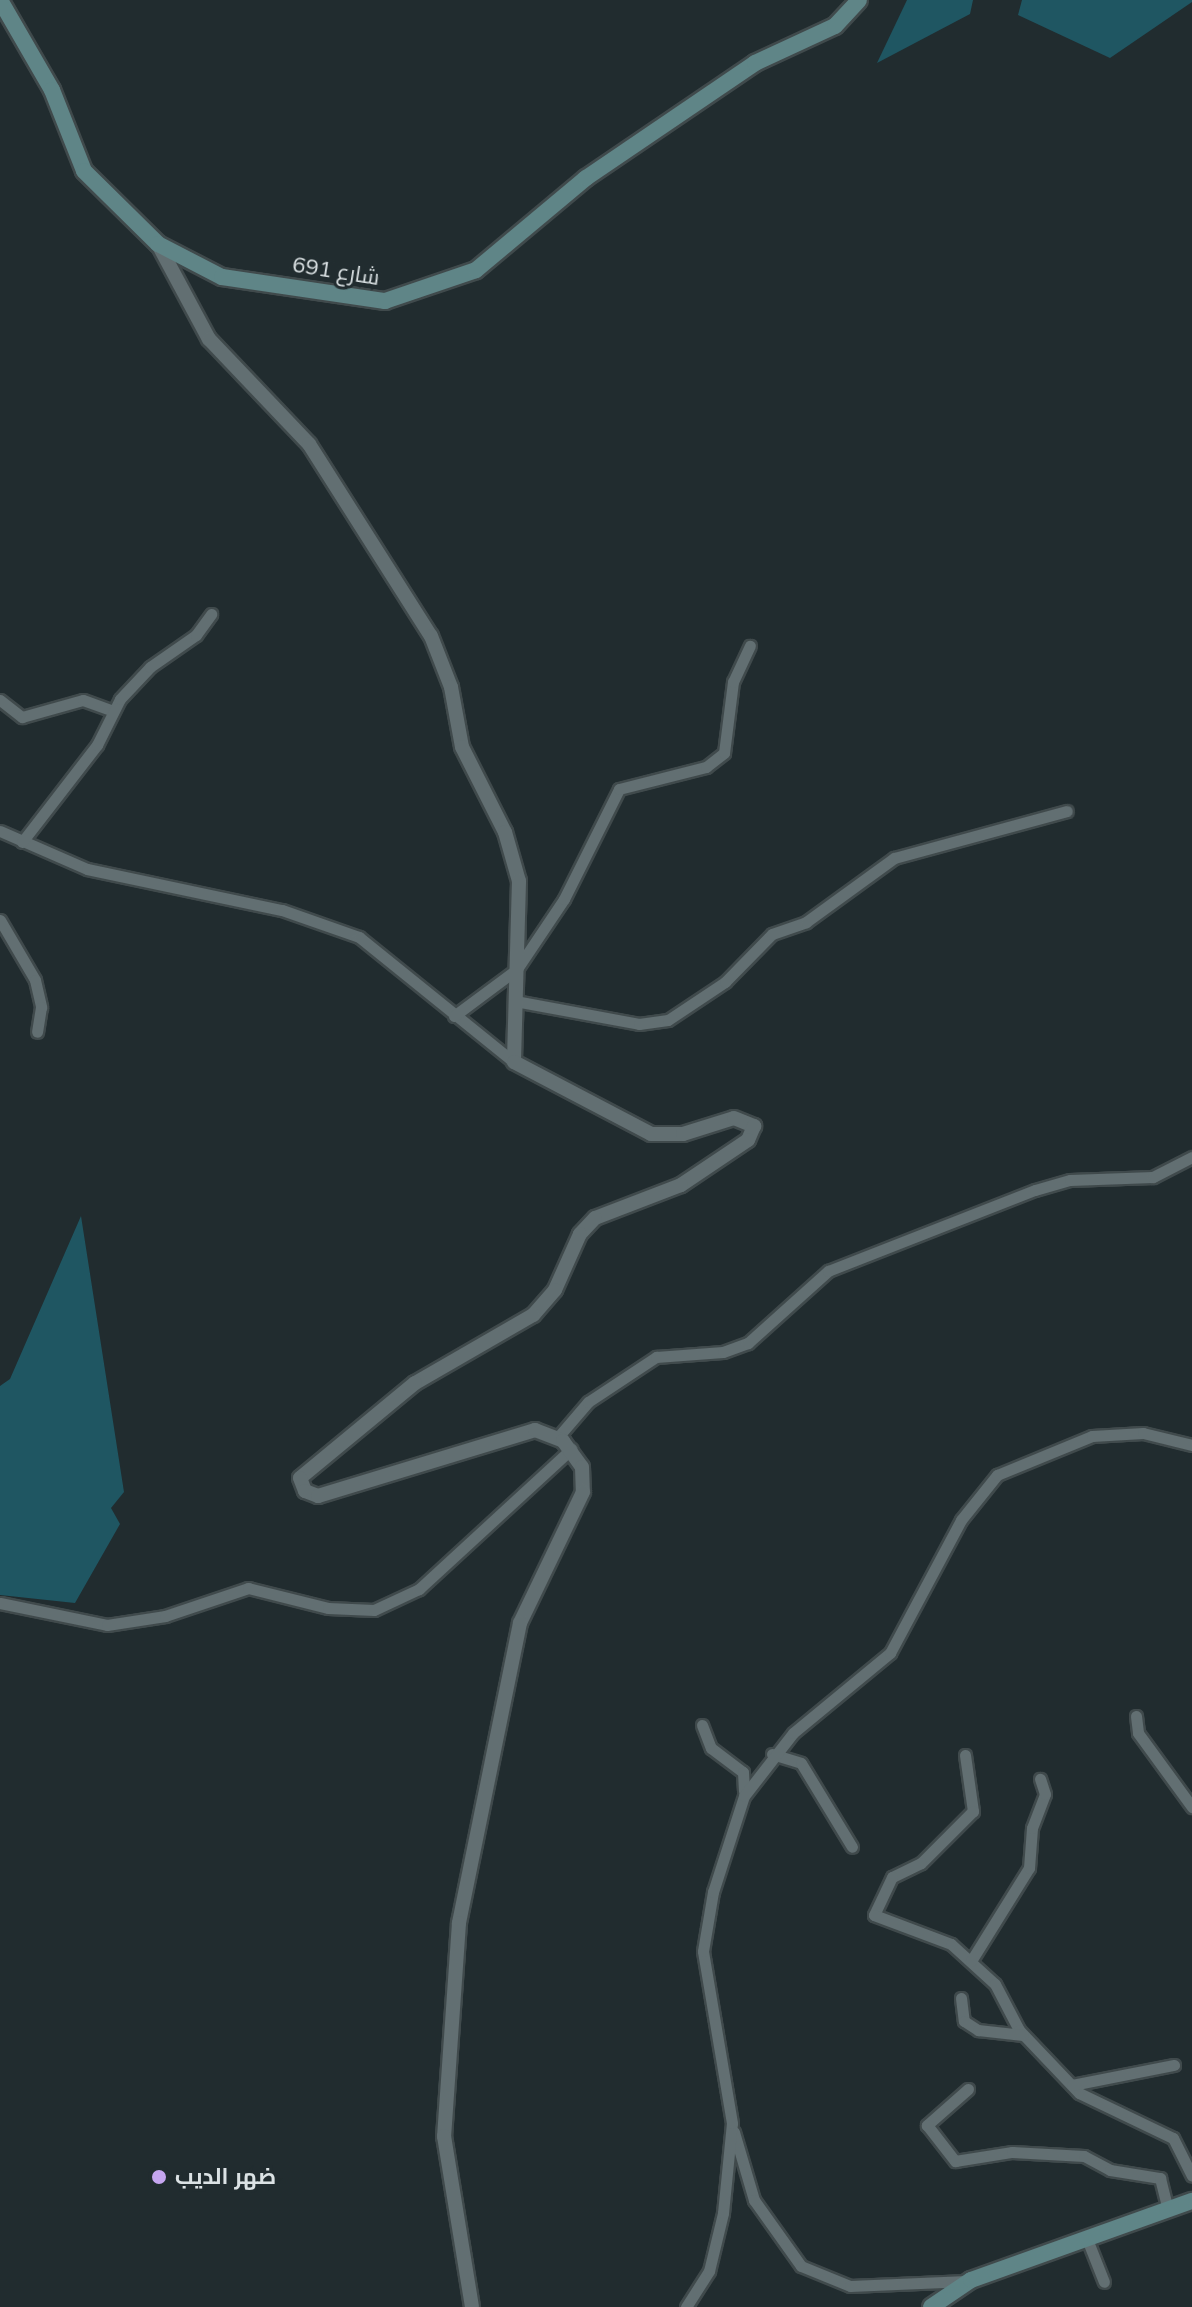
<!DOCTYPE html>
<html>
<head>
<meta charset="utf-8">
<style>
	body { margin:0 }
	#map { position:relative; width:1192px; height:2307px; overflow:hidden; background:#212c2f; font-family:Mulish,Cairo,sans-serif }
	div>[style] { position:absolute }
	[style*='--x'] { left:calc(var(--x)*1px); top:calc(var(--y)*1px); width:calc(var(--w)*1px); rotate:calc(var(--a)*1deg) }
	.green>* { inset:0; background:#1f5662 }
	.roads { filter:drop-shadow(2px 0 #404a4c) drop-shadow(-2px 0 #404a4c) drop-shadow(0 2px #404a4c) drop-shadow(0 -2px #404a4c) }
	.minor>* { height:11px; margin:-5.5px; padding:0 5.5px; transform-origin:5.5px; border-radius:5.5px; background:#626f72 }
	.tertiary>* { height:14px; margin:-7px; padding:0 7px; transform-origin:7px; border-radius:7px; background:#626f72 }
	.secondary>* { height:16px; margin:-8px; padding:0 8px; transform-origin:8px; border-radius:8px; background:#5f8587 }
	.dots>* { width:22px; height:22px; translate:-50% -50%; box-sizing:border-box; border:4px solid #212c2f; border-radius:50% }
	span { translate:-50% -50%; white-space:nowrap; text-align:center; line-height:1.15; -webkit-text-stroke:6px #212c2f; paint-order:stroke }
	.street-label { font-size:22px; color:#dbe2e4 }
	.poi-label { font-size:22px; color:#dbe2e4; font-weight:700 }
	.left { translate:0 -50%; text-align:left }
</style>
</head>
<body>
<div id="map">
	<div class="green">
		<i style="clip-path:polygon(907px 0,973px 0,970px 14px,877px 63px)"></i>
		<i style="clip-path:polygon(1022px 0,1192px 0,1192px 2px,1110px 58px,1018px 15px)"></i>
		<i style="clip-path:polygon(81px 1216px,124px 1492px,111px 1508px,120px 1524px,75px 1603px,0 1595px,0 1386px,10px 1379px)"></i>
	</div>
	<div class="roads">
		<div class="minor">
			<i style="--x:0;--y:700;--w:28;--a:38"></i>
			<i style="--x:22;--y:717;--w:63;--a:-15.6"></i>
			<i style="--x:83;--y:700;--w:32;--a:20"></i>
			<i style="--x:0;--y:831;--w:95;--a:23.6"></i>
			<i style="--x:87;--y:869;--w:199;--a:11.9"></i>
			<i style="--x:282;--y:910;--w:82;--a:19.3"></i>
			<i style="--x:359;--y:937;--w:199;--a:38.9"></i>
			<i style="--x:22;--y:842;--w:123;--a:-52.3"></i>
			<i style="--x:97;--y:745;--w:51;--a:-63.4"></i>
			<i style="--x:120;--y:699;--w:44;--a:-46.8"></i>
			<i style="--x:150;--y:667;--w:56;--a:-34.8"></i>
			<i style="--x:196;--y:635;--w:26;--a:-54"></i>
			<i style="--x:0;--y:920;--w:69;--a:59.7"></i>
			<i style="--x:35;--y:980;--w:28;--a:77"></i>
			<i style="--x:41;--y:1007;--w:25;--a:99"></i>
			<i style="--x:515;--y:1001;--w:126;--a:10.5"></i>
			<i style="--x:639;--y:1024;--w:29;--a:-8"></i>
			<i style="--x:668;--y:1020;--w:69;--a:-33.7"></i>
			<i style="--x:725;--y:982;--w:67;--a:-45.6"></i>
			<i style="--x:772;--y:934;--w:36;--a:-19"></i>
			<i style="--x:806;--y:922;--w:109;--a:-36"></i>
			<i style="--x:894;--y:858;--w:179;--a:-15.2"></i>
			<i style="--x:454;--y:1016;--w:79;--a:-36.7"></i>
			<i style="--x:517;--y:969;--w:84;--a:-56.1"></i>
			<i style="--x:564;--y:899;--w:123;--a:-63.4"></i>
			<i style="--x:619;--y:789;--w:90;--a:-14.2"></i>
			<i style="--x:706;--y:767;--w:23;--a:-38"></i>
			<i style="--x:724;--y:753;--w:72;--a:-82.8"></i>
			<i style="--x:733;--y:682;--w:40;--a:-65"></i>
			<i style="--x:558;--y:1437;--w:46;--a:-49.4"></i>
			<i style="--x:588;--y:1402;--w:82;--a:-33.5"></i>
			<i style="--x:656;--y:1357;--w:67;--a:-4.3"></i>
			<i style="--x:723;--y:1352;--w:27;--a:-20"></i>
			<i style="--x:748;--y:1343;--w:108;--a:-42"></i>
			<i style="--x:828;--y:1271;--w:222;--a:-21.4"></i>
			<i style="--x:1035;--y:1190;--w:36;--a:-16"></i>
			<i style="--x:1070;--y:1180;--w:83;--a:-2.1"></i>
			<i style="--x:1153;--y:1177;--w:44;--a:-27.1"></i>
			<i style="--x:0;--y:1603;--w:109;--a:11.6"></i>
			<i style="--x:107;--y:1625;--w:59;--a:-8.8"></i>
			<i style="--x:165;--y:1616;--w:88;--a:-18.6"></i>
			<i style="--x:248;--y:1588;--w:82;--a:14"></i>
			<i style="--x:328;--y:1608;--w:46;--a:2.5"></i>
			<i style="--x:374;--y:1610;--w:50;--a:-25"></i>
			<i style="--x:419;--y:1589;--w:207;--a:-42.6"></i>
			<i style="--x:1136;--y:1716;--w:17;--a:83"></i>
			<i style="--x:1138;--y:1733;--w:92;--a:53.9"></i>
			<i style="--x:702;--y:1725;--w:25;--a:69"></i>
			<i style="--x:711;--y:1748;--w:40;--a:37"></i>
			<i style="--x:743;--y:1772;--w:19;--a:87"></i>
			<i style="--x:772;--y:1754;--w:30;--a:17"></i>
			<i style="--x:801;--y:1763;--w:98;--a:58.7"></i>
			<i style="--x:965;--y:1755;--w:57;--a:81.9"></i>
			<i style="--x:973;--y:1811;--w:74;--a:135"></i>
			<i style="--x:921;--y:1863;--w:32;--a:154"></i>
			<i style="--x:892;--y:1877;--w:42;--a:115.3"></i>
			<i style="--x:874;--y:1915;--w:82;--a:20.6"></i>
			<i style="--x:951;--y:1944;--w:59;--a:42.3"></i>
			<i style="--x:995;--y:1984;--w:52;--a:62.4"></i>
			<i style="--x:1019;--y:2030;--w:87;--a:46.4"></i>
			<i style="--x:1079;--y:2093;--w:104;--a:25.6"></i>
			<i style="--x:1173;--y:2138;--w:42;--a:63.4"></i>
			<i style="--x:971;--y:1961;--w:110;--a:-58.1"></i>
			<i style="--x:1029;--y:1868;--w:40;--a:-85.7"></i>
			<i style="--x:1032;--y:1828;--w:36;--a:-69"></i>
			<i style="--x:1045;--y:1794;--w:16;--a:-108"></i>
			<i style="--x:961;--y:1998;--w:23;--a:83"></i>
			<i style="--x:964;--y:2021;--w:17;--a:33"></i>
			<i style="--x:978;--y:2030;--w:45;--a:6.3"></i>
			<i style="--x:1072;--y:2085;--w:104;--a:-11.1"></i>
			<i style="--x:968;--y:2089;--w:55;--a:138.7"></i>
			<i style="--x:927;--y:2125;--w:46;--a:52.1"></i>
			<i style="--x:955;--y:2161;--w:58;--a:-9"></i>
			<i style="--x:1012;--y:2152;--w:72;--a:3.2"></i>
			<i style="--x:1084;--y:2156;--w:30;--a:28"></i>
			<i style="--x:1110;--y:2170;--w:51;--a:9.1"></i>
			<i style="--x:1160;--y:2178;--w:34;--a:76"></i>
			<i style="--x:734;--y:2132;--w:71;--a:73.6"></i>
			<i style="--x:754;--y:2200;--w:81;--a:54.5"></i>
			<i style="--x:801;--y:2266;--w:53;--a:22.2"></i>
			<i style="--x:850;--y:2286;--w:117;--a:-2.4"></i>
			<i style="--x:1087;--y:2239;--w:46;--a:68.4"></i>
			<i style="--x:686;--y:2307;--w:43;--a:-57.4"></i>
			<i style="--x:709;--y:2271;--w:60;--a:-76.4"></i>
			<i style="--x:723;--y:2213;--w:90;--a:-84.3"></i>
			<i style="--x:732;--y:2123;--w:174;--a:-99.6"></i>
			<i style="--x:703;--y:1951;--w:60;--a:-80.4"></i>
			<i style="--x:713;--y:1892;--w:101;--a:-72.1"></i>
			<i style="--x:744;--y:1796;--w:80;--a:-52.1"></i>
			<i style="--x:793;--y:1733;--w:126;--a:-39.5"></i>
			<i style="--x:890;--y:1653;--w:151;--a:-61.9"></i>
			<i style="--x:961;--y:1520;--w:58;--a:-51.3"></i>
			<i style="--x:997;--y:1475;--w:103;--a:-22.3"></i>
			<i style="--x:1092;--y:1436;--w:51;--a:-3.4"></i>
			<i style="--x:1143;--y:1433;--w:50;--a:13.8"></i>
		</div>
		<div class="tertiary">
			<i style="--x:158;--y:244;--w:108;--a:61.8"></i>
			<i style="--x:209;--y:339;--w:145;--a:46.4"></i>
			<i style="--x:309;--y:444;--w:227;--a:57.6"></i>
			<i style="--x:431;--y:636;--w:55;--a:68.6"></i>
			<i style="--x:451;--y:687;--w:61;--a:79.6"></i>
			<i style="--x:462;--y:747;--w:95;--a:63.2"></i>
			<i style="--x:505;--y:832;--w:51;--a:74.1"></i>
			<i style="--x:519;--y:881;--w:181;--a:91.6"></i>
			<i style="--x:514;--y:1062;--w:155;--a:27.7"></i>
			<i style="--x:651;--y:1134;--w:32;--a:0"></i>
			<i style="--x:683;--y:1134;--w:53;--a:-17.4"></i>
			<i style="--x:734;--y:1118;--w:22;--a:22"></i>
			<i style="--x:754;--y:1126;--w:15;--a:113"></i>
			<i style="--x:748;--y:1140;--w:81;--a:146.1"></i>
			<i style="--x:681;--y:1185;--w:92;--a:159"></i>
			<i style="--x:595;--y:1218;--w:22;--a:133"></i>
			<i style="--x:580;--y:1234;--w:61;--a:114.1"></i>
			<i style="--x:555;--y:1290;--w:33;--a:131"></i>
			<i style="--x:533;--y:1315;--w:136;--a:150"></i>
			<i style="--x:415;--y:1383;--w:149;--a:140.4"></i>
			<i style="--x:300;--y:1478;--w:14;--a:69"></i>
			<i style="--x:305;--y:1491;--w:14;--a:21"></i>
			<i style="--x:318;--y:1496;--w:227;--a:-16.9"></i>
			<i style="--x:535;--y:1430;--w:30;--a:21"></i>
			<i style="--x:563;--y:1441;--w:32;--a:54"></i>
			<i style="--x:582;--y:1467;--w:25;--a:88"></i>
			<i style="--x:583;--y:1492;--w:145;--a:115.7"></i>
			<i style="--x:520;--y:1623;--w:306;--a:101.5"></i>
			<i style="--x:459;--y:1923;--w:214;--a:94"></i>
			<i style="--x:444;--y:2136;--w:173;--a:80.7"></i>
		</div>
		<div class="secondary">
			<i style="--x:0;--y:0;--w:104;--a:60"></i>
			<i style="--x:52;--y:90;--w:87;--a:68.4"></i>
			<i style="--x:84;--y:171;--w:104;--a:44.6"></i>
			<i style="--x:158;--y:244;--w:72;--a:27.3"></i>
			<i style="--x:222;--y:277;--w:165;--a:8.4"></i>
			<i style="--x:385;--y:301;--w:96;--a:-18.8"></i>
			<i style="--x:476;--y:270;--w:143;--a:-39.9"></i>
			<i style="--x:586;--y:178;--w:204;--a:-34.2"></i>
			<i style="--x:755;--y:63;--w:88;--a:-24.8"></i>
			<i style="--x:835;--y:26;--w:35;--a:-47"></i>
			<i style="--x:931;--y:2307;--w:48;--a:-34"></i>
			<i style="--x:971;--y:2280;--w:235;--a:-19.7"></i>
		</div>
	</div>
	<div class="dots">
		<i style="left:159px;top:2177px;background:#c6a6f0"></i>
	</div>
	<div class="street-label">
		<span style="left:336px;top:271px;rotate:9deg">شارع 691</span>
	</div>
	<div class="poi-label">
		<span class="left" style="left:175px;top:2177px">ضهر الديب</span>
	</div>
</div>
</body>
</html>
